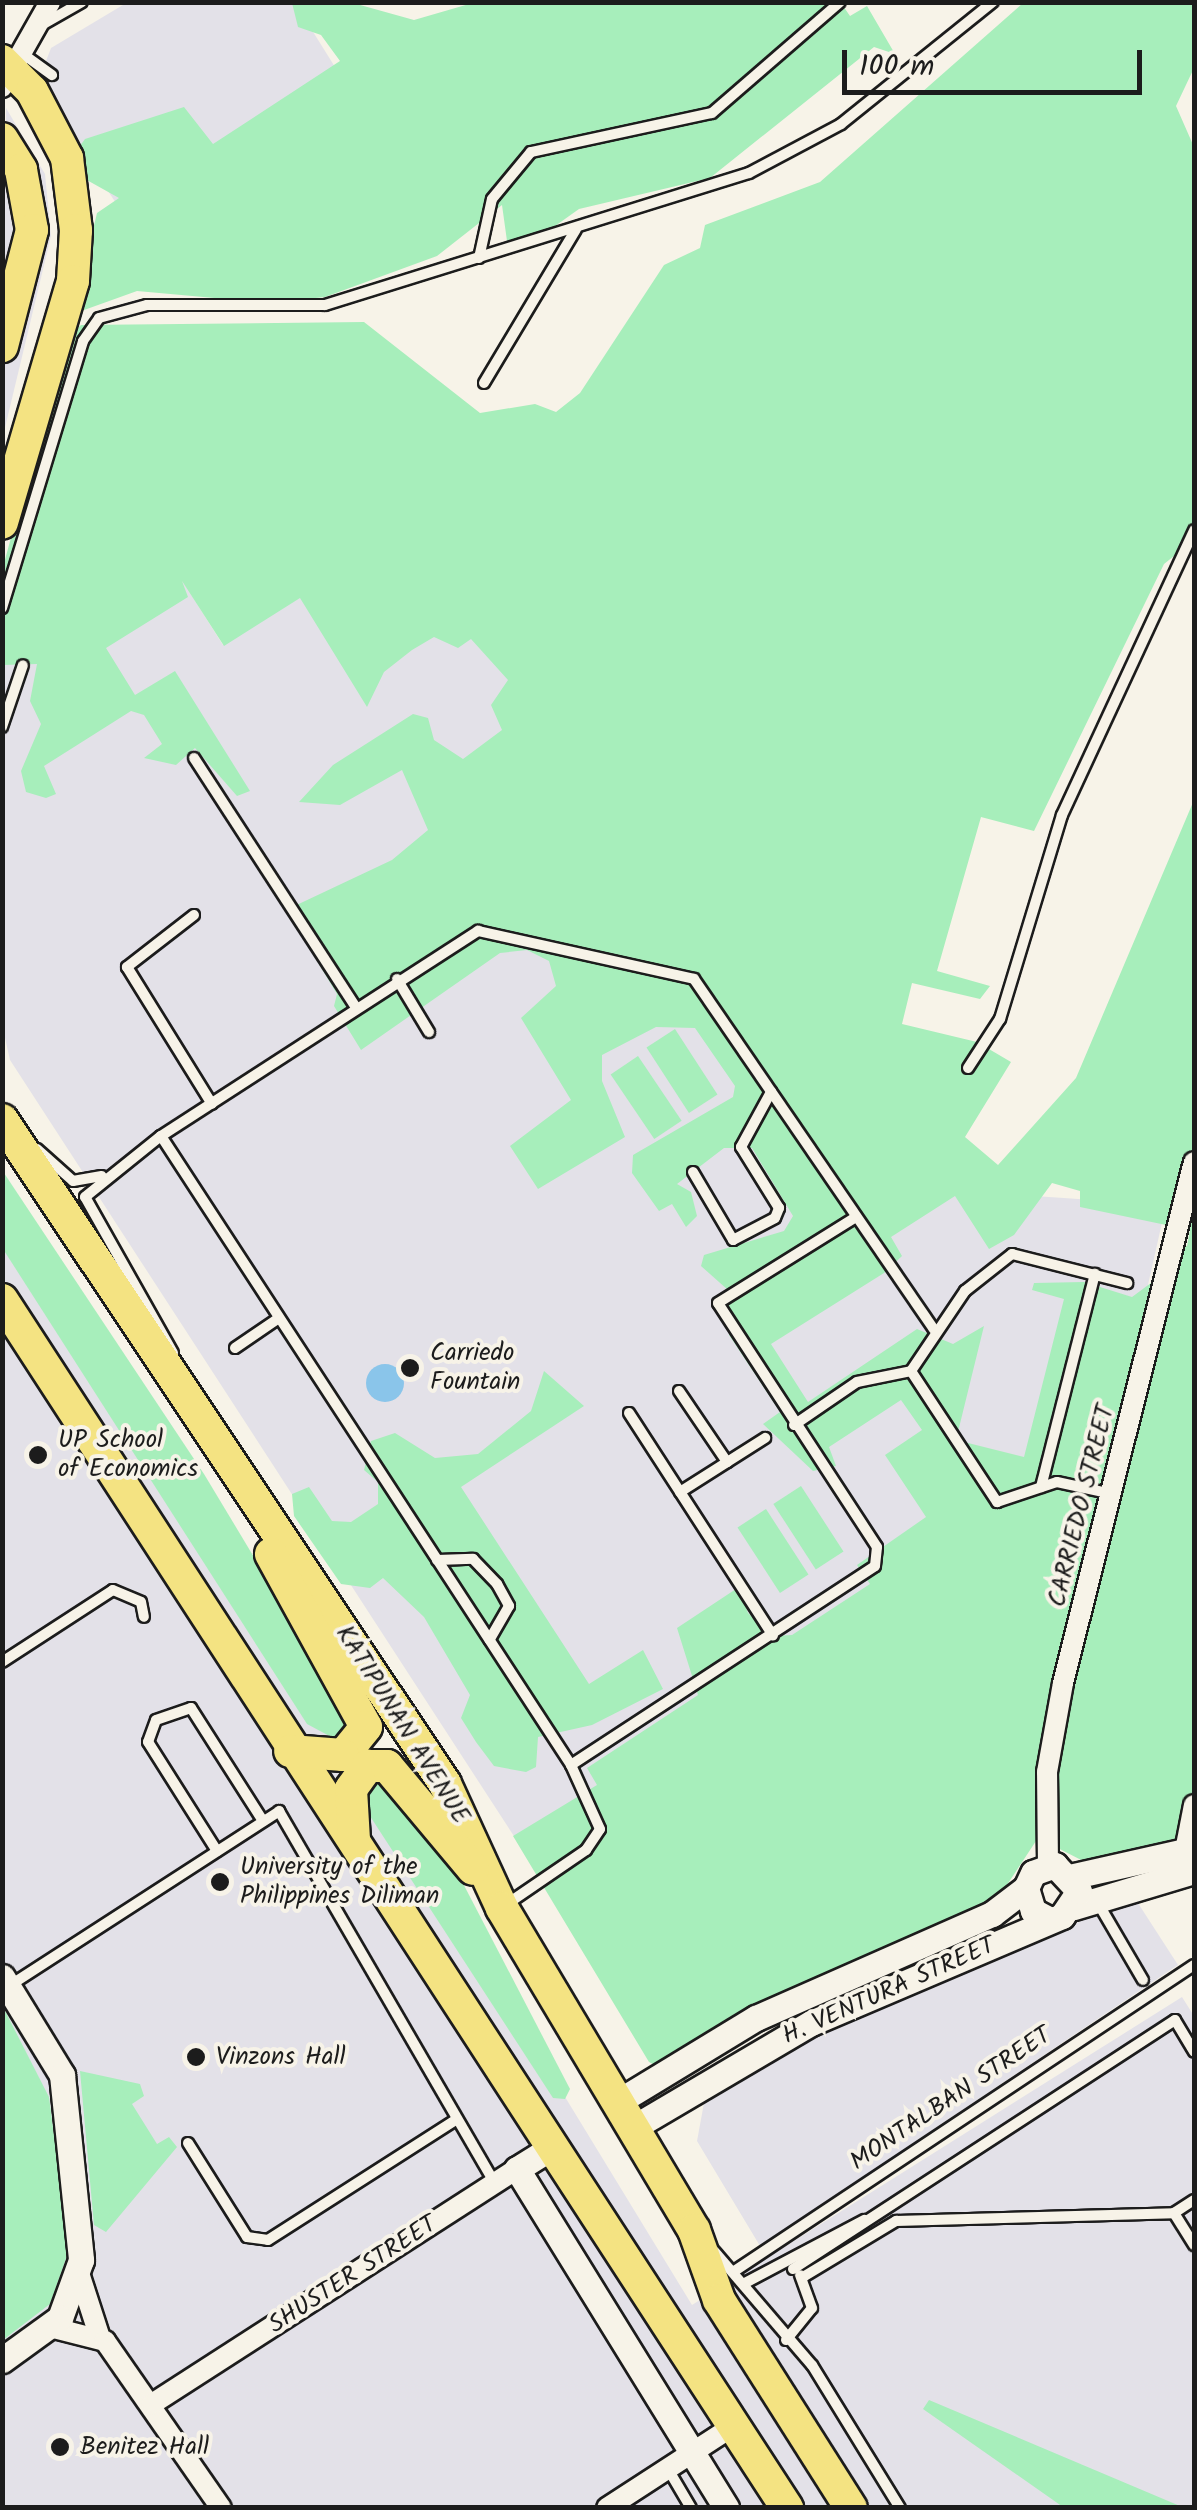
<!DOCTYPE html>
<html>
<head>
<meta charset="utf-8">
<style>
	body { margin:0 }
	#map { position:relative; width:1197px; height:2510px; overflow:hidden; background:#f7f3e8; font-family:Kalam,sans-serif }
	div>[style] { position:absolute }
	[style*='--x'] { left:calc(var(--x)*1px); top:calc(var(--y)*1px); width:calc(var(--w)*1px); rotate:calc(var(--a)*1deg) }
	.built>* { inset:0; background:#e3e1e8 }
	.green>* { inset:0; background:#a7eebb; transform-origin:0 0 }
	.water>* { inset:0; background:#8ac5ea }
	.round { border-radius:50% }
	.roads { filter:drop-shadow(2px 0 #1c1c1c) drop-shadow(-2px 0 #1c1c1c) drop-shadow(0 2px #1c1c1c) drop-shadow(0 -2px #1c1c1c) }
	.service>* { height:10px; margin:-5px; padding:0 5px; transform-origin:5px; border-radius:5px; background:#f7f3e8 }
	.minor>* { height:20px; margin:-10px; padding:0 10px; transform-origin:10px; border-radius:10px; background:#f7f3e8 }
	.tertiary>* { height:25px; margin:-12.5px; padding:0 12.5px; transform-origin:12.5px; border-radius:12.5px; background:#f7f3e8 }
	.primary>* { height:32px; margin:-16px; padding:0 16px; transform-origin:16px; border-radius:16px; background:#f4e382 }
	.dots>* { width:28px; height:28px; translate:-50% -50%; box-sizing:border-box; border:5px solid #f7f3e8; border-radius:50% }
	span { translate:-50% -50%; white-space:nowrap; text-align:center; line-height:1.15; -webkit-text-stroke:8px #f7f3e8; paint-order:stroke }
	.poi-label { font-size:25px; color:#1c1c1c }
	.left { translate:0 -50%; text-align:left }
	.street-label { font-size:25px; color:#1c1c1c }
	.frame { position:absolute; inset:0; border:5px solid #1c1c1c; pointer-events:none }
	.scale { position:absolute; left:842px; top:50px; width:300px; height:45px; box-sizing:border-box; border:5px solid #1c1c1c; border-top:0; padding-left:12px; font-size:30px; line-height:35px; white-space:nowrap; color:#1c1c1c; -webkit-text-stroke:8px #f7f3e8; paint-order:stroke }
</style>
</head>
<body>
<div id="map">
	<div class="built">
		<i style="clip-path:polygon(128px 2px,295px 3px,340px 75px,119px 208px,38px 82px,51px 48px)"></i>
		<i style="clip-path:polygon(6px 108px,45px 174px,51px 236px,3px 436px)"></i>
		<i style="clip-path:polygon(423px 521px,901px 1187px,1166px 1205px,1094px 1524px,571px 1924px,10px 1060px,3px 1029px,3px 645px,178px 574px,223px 645px)"></i>
		<i style="clip-path:polygon(3px 1176px,692px 2305px,1182px 1997px,1194px 2016px,1194px 2507px,3px 2507px)"></i>
		<i style="clip-path:polygon(1136px 1900px,1178px 1965px,760px 2246px,697px 2141px,704px 2103px,779px 2055px,1004px 1950px)"></i>
	</div>
	<div class="green">
		<i style="clip-path:polygon(476px 2px,841px 3px,850px 16px,867px 6px,895px 54px,874px 47px,710px 178px,579px 209px,534px 241px,507px 241px,502px 205px,437px 256px,325px 297px,270px 303px,137px 291px,73px 314px,97px 213px,119px 198px,85px 179px,74px 154px,85px 139px,184px 107px,213px 144px,340px 61px,321px 35px,298px 27px,292px 3px,353px 3px,414px 20px)"></i>
		<i style="clip-path:polygon(evenodd,1023px 3px,1194px 3px,1194px 68px,1176px 106px,1194px 147px,1194px 540px,1164px 564px,1034px 831px,981px 817px,937px 971px,990px 986px,980px 999px,912px 983px,902px 1024px,977px 1042px,1011px 1062px,965px 1137px,998px 1165px,1076px 1078px,1194px 800px,1194px 1842px,1093px 1866px,1038px 1838px,999px 1897px,662px 2069px,649px 2062px,513px 1836px,597px 1785px,587px 1768px,698px 1695px,677px 1628px,739px 1587px,748px 1613px,773px 1636px,792px 1635px,870px 1584px,857px 1565px,926px 1517px,885px 1455px,922px 1430px,901px 1400px,829px 1447px,836px 1466px,813px 1471px,763px 1424px,780px 1412px,729px 1335px,728px 1290px,701px 1266px,704px 1255px,784px 1231px,793px 1216px,752px 1148px,724px 1148px,677px 1184px,691px 1192px,697px 1216px,686px 1227px,672px 1204px,659px 1211px,632px 1173px,633px 1155px,733px 1097px,735px 1086px,695px 1028px,656px 1027px,602px 1055px,602px 1081px,625px 1137px,538px 1189px,510px 1146px,571px 1100px,521px 1018px,556px 986px,549px 961px,527px 950px,500px 953px,361px 1050px,334px 1006px,337px 994px,286px 910px,392px 860px,428px 830px,402px 770px,340px 805px,299px 802px,333px 765px,413px 714px,428px 718px,434px 740px,463px 759px,502px 730px,491px 705px,508px 680px,471px 639px,458px 648px,434px 637px,412px 650px,384px 672px,367px 707px,300px 598px,224px 646px,182px 581px,188px 597px,106px 648px,135px 695px,175px 671px,250px 791px,237px 796px,195px 748px,176px 765px,144px 758px,162px 744px,144px 715px,131px 711px,44px 766px,56px 794px,46px 798px,26px 792px,21px 771px,41px 724px,30px 701px,37px 664px,3px 665px,3px 567px,65px 340px,81px 325px,364px 322px,480px 413px,535px 404px,556px 412px,580px 393px,664px 265px,700px 248px,705px 225px,820px 182px,1023px 3px,1052px 1183px,1080px 1191px,1080px 1207px,1190px 1230px,1187px 1246px,1163px 1249px,1159px 1277px,1132px 1297px,1084px 1282px,1034px 1283px,1032px 1290px,1064px 1299px,1024px 1457px,956px 1440px,984px 1326px,953px 1344px,917px 1329px,808px 1402px,771px 1344px,884px 1273px,902px 1256px,891px 1237px,955px 1196px,989px 1249px,1014px 1235px,1052px 1183px)"></i>
		<i style="left:675px;top:1029px;width:78px;height:34px;rotate:57deg"></i>
		<i style="left:638px;top:1056px;width:78px;height:33px;rotate:56deg"></i>
		<i style="clip-path:polygon(2px 1170px,204px 1474px,343px 1705px,347px 1732px,335px 1739px,307px 1724px,3px 1249px)"></i>
		<i style="clip-path:polygon(544px 1371px,584px 1406px,461px 1487px,589px 1684px,643px 1650px,663px 1689px,592px 1725px,538px 1737px,536px 1767px,526px 1772px,494px 1766px,476px 1742px,461px 1718px,470px 1695px,424px 1617px,383px 1578px,370px 1588px,341px 1584px,294px 1516px,292px 1494px,309px 1487px,332px 1521px,351px 1522px,378px 1504px,378px 1482px,364px 1470px,371px 1441px,395px 1433px,435px 1458px,478px 1454px,531px 1411px)"></i>
		<i style="left:801px;top:1486px;width:78px;height:33px;rotate:57deg"></i>
		<i style="left:766px;top:1509px;width:78px;height:34px;rotate:57deg"></i>
		<i style="clip-path:polygon(382px 1775px,455px 1868px,570px 2089px,565px 2099px,553px 2098px,368px 1813px,362px 1799px)"></i>
		<i style="clip-path:polygon(2px 2005px,49px 2097px,69px 2250px,50px 2304px,3px 2340px)"></i>
		<i style="clip-path:polygon(80px 2071px,140px 2084px,144px 2096px,132px 2104px,157px 2144px,169px 2137px,177px 2147px,106px 2232px,94px 2225px)"></i>
		<i style="clip-path:polygon(929px 2400px,1180px 2506px,1194px 2507px,1063px 2507px,923px 2409px)"></i>
	</div>
	<div class="water">
		<i class="round" style="left:366px;top:1364px;width:38px;height:38px"></i>
	</div>
	<div class="roads">
		<div class="service">
			<i style="--x:40;--y:26;--w:48;--a:-29.7"></i>
			<i style="--x:23;--y:54;--w:36;--a:36"></i>
			<i style="--x:479;--y:258;--w:60;--a:-77.6"></i>
			<i style="--x:492;--y:199;--w:61;--a:-50.3"></i>
			<i style="--x:531;--y:152;--w:185;--a:-12.2"></i>
			<i style="--x:712;--y:113;--w:169;--a:-40.9"></i>
			<i style="--x:484;--y:383;--w:179;--a:-59.1"></i>
			<i style="--x:2;--y:608;--w:279;--a:-73.1"></i>
			<i style="--x:83;--y:341;--w:28;--a:-55"></i>
			<i style="--x:99;--y:318;--w:50;--a:-15.2"></i>
			<i style="--x:147;--y:305;--w:178;--a:0"></i>
			<i style="--x:325;--y:305;--w:444;--a:-17.3"></i>
			<i style="--x:749;--y:173;--w:104;--a:-28"></i>
			<i style="--x:841;--y:124;--w:195;--a:-38.8"></i>
			<i style="--x:2;--y:727;--w:65;--a:-71.3"></i>
			<i style="--x:194;--y:758;--w:296;--a:57"></i>
			<i style="--x:194;--y:915;--w:85;--a:142.2"></i>
			<i style="--x:127;--y:967;--w:161;--a:58.2"></i>
			<i style="--x:397;--y:979;--w:62;--a:58.9"></i>
			<i style="--x:968;--y:1068;--w:59;--a:-56.9"></i>
			<i style="--x:1000;--y:1019;--w:213;--a:-73.1"></i>
			<i style="--x:1062;--y:815;--w:314;--a:-65.1"></i>
			<i style="--x:161;--y:1136;--w:751;--a:56.9"></i>
			<i style="--x:37;--y:1149;--w:48;--a:41.6"></i>
			<i style="--x:73;--y:1181;--w:29;--a:-10"></i>
			<i style="--x:693;--y:1172;--w:79;--a:59.5"></i>
			<i style="--x:733;--y:1240;--w:47;--a:-27.6"></i>
			<i style="--x:775;--y:1218;--w:11;--a:-68"></i>
			<i style="--x:779;--y:1208;--w:72;--a:-121.9"></i>
			<i style="--x:741;--y:1147;--w:63;--a:-61.4"></i>
			<i style="--x:235;--y:1348;--w:53;--a:-34.3"></i>
			<i style="--x:173;--y:1353;--w:179;--a:-119.4"></i>
			<i style="--x:85;--y:1197;--w:97;--a:-38.8"></i>
			<i style="--x:161;--y:1136;--w:378;--a:-32.9"></i>
			<i style="--x:478;--y:931;--w:221;--a:12.5"></i>
			<i style="--x:694;--y:979;--w:425;--a:55.6"></i>
			<i style="--x:911;--y:1371;--w:157;--a:56.7"></i>
			<i style="--x:997;--y:1502;--w:63;--a:-18.4"></i>
			<i style="--x:1057;--y:1482;--w:56;--a:12.3"></i>
			<i style="--x:679;--y:1391;--w:86;--a:55.9"></i>
			<i style="--x:629;--y:1413;--w:265;--a:57.1"></i>
			<i style="--x:794;--y:1425;--w:76;--a:-34.3"></i>
			<i style="--x:857;--y:1382;--w:55;--a:-11.5"></i>
			<i style="--x:911;--y:1371;--w:97;--a:-56"></i>
			<i style="--x:965;--y:1291;--w:60;--a:-38.2"></i>
			<i style="--x:1012;--y:1254;--w:119;--a:14.2"></i>
			<i style="--x:1041;--y:1487;--w:220;--a:-75.8"></i>
			<i style="--x:680;--y:1492;--w:101;--a:-32.4"></i>
			<i style="--x:437;--y:1560;--w:36;--a:-2"></i>
			<i style="--x:473;--y:1559;--w:35;--a:46"></i>
			<i style="--x:497;--y:1584;--w:25;--a:61"></i>
			<i style="--x:509;--y:1606;--w:39;--a:120"></i>
			<i style="--x:2;--y:1662;--w:132;--a:-33"></i>
			<i style="--x:113;--y:1590;--w:30;--a:23"></i>
			<i style="--x:141;--y:1602;--w:15;--a:79"></i>
			<i style="--x:217;--y:1851;--w:129;--a:-122.3"></i>
			<i style="--x:148;--y:1742;--w:23;--a:-70"></i>
			<i style="--x:156;--y:1720;--w:37;--a:-19"></i>
			<i style="--x:191;--y:1708;--w:134;--a:57.5"></i>
			<i style="--x:1098;--y:1903;--w:89;--a:59.7"></i>
			<i style="--x:507;--y:1904;--w:96;--a:-34.4"></i>
			<i style="--x:586;--y:1850;--w:25;--a:-56"></i>
			<i style="--x:600;--y:1829;--w:70;--a:-114.4"></i>
			<i style="--x:571;--y:1765;--w:363;--a:-33.2"></i>
			<i style="--x:875;--y:1566;--w:19;--a:-84"></i>
			<i style="--x:877;--y:1547;--w:291;--a:-123.1"></i>
			<i style="--x:718;--y:1303;--w:163;--a:-31.9"></i>
			<i style="--x:9;--y:1986;--w:322;--a:-32.9"></i>
			<i style="--x:279;--y:1811;--w:430;--a:59.9"></i>
			<i style="--x:188;--y:2143;--w:111;--a:57.9"></i>
			<i style="--x:247;--y:2237;--w:21;--a:8"></i>
			<i style="--x:268;--y:2240;--w:224;--a:-32.6"></i>
			<i style="--x:1174;--y:2213;--w:38;--a:58"></i>
			<i style="--x:715;--y:2252;--w:149;--a:49.4"></i>
			<i style="--x:812;--y:2365;--w:168;--a:58.4"></i>
			<i style="--x:793;--y:2269;--w:456;--a:-33.1"></i>
			<i style="--x:1175;--y:2020;--w:37;--a:59"></i>
			<i style="--x:733;--y:2272;--w:554;--a:-33.66"></i>
			<i style="--x:803;--y:2277;--w:109;--a:-31.1"></i>
			<i style="--x:896;--y:2221;--w:278;--a:-1.6"></i>
			<i style="--x:1174;--y:2213;--w:24;--a:-33"></i>
			<i style="--x:745;--y:2283;--w:135;--a:-27.9"></i>
			<i style="--x:786;--y:2340;--w:41;--a:-50.9"></i>
			<i style="--x:812;--y:2308;--w:35;--a:-110"></i>
			<i style="--x:668;--y:2469;--w:45;--a:59.5"></i>
		</div>
		<div class="minor">
			<i style="--x:2;--y:87;--w:98;--a:-60.5"></i>
			<i style="--x:1183;--y:1861;--w:57;--a:-78.9"></i>
			<i style="--x:1048;--y:1865;--w:93;--a:-90.6"></i>
			<i style="--x:1047;--y:1772;--w:90;--a:-79.8"></i>
			<i style="--x:1063;--y:1683;--w:537;--a:-75.89"></i>
			<i style="--x:79;--y:2273;--w:65;--a:72.1"></i>
			<i style="--x:50;--y:2327;--w:57;--a:14.3"></i>
			<i style="--x:105;--y:2341;--w:203;--a:55.2"></i>
			<i style="--x:152;--y:2404;--w:434;--a:-32.8"></i>
			<i style="--x:607;--y:2508;--w:153;--a:-33"></i>
		</div>
		<div class="tertiary">
			<i style="--x:1074;--y:1876;--w:123;--a:-12.7"></i>
			<i style="--x:1074;--y:1907;--w:125;--a:-16.7"></i>
			<i style="--x:2;--y:1977;--w:115;--a:58.5"></i>
			<i style="--x:62;--y:2075;--w:186;--a:84.1"></i>
			<i style="--x:81;--y:2260;--w:62;--a:109.9"></i>
			<i style="--x:60;--y:2318;--w:72;--a:144.1"></i>
			<i style="--x:616;--y:2103;--w:164;--a:-31.3"></i>
			<i style="--x:756;--y:2018;--w:258;--a:-23.8"></i>
			<i style="--x:992;--y:1914;--w:43;--a:-37.4"></i>
			<i style="--x:631;--y:2129;--w:209;--a:-30.5"></i>
			<i style="--x:811;--y:2023;--w:273;--a:-23.1"></i>
			<i style="--x:1062;--y:1916;--w:30;--a:-56"></i>
			<i style="--x:1079;--y:1891;--w:35;--a:-133"></i>
			<i style="--x:1055;--y:1865;--w:23;--a:160"></i>
			<i style="--x:1033;--y:1873;--w:17;--a:115"></i>
			<i style="--x:1026;--y:1888;--w:24;--a:73"></i>
			<i style="--x:1033;--y:1911;--w:16;--a:27"></i>
			<i style="--x:554;--y:2146;--w:44;--a:148.1"></i>
			<i style="--x:517;--y:2169;--w:398;--a:58.3"></i>
		</div>
		<div class="primary">
			<i style="--x:2;--y:61;--w:42;--a:45"></i>
			<i style="--x:32;--y:91;--w:76;--a:62.4"></i>
			<i style="--x:67;--y:158;--w:73;--a:82.9"></i>
			<i style="--x:76;--y:230;--w:51;--a:93.4"></i>
			<i style="--x:73;--y:281;--w:252;--a:106.4"></i>
			<i style="--x:2;--y:139;--w:36;--a:58"></i>
			<i style="--x:21;--y:170;--w:61;--a:79.6"></i>
			<i style="--x:32;--y:230;--w:120;--a:104.5"></i>
			<i style="--x:2;--y:1120;--w:798;--a:56.29"></i>
			<i style="--x:445;--y:1784;--w:136;--a:65.3"></i>
			<i style="--x:502;--y:1908;--w:375;--a:59.2"></i>
			<i style="--x:694;--y:2230;--w:74;--a:70.3"></i>
			<i style="--x:719;--y:2300;--w:246;--a:57.6"></i>
			<i style="--x:2;--y:1300;--w:1441;--a:56.98"></i>
			<i style="--x:271;--y:1554;--w:197;--a:61.2"></i>
			<i style="--x:366;--y:1727;--w:36;--a:129"></i>
			<i style="--x:343;--y:1755;--w:53;--a:-175.7"></i>
			<i style="--x:354;--y:1840;--w:51;--a:-93.4"></i>
			<i style="--x:351;--y:1789;--w:29;--a:-54"></i>
			<i style="--x:368;--y:1766;--w:19;--a:0"></i>
			<i style="--x:387;--y:1766;--w:134;--a:50.1"></i>
		</div>
	</div>
	<div class="dots">
		<i style="left:410px;top:1368px;background:#1c1c1c"></i>
		<i style="left:38px;top:1455px;background:#1c1c1c"></i>
		<i style="left:220px;top:1882px;background:#1c1c1c"></i>
		<i style="left:196px;top:2057px;background:#1c1c1c"></i>
		<i style="left:60px;top:2447px;background:#1c1c1c"></i>
	</div>
	<div class="poi-label">
		<span class="left" style="left:430px;top:1368px">Carriedo<br>Fountain</span>
		<span class="left" style="left:58px;top:1455px">UP School<br>of Economics</span>
		<span class="left" style="left:240px;top:1882px">University of the<br>Philippines Diliman</span>
		<span class="left" style="left:216px;top:2057px">Vinzons Hall</span>
		<span class="left" style="left:80px;top:2447px">Benitez Hall</span>
	</div>
	<div class="street-label">
		<span style="left:1082px;top:1506px;rotate:-76deg">CARRIEDO STREET</span>
		<span style="left:402px;top:1725px;rotate:58deg">KATIPUNAN AVENUE</span>
		<span style="left:889px;top:1991px;rotate:-24deg">H. VENTURA STREET</span>
		<span style="left:951px;top:2099px;rotate:-34deg">MONTALBAN STREET</span>
		<span style="left:353px;top:2275px;rotate:-33deg">SHUSTER STREET</span>
	</div>
	<div class="frame"></div>
	<div class="scale">100 m</div>
</div>
</body>
</html>
